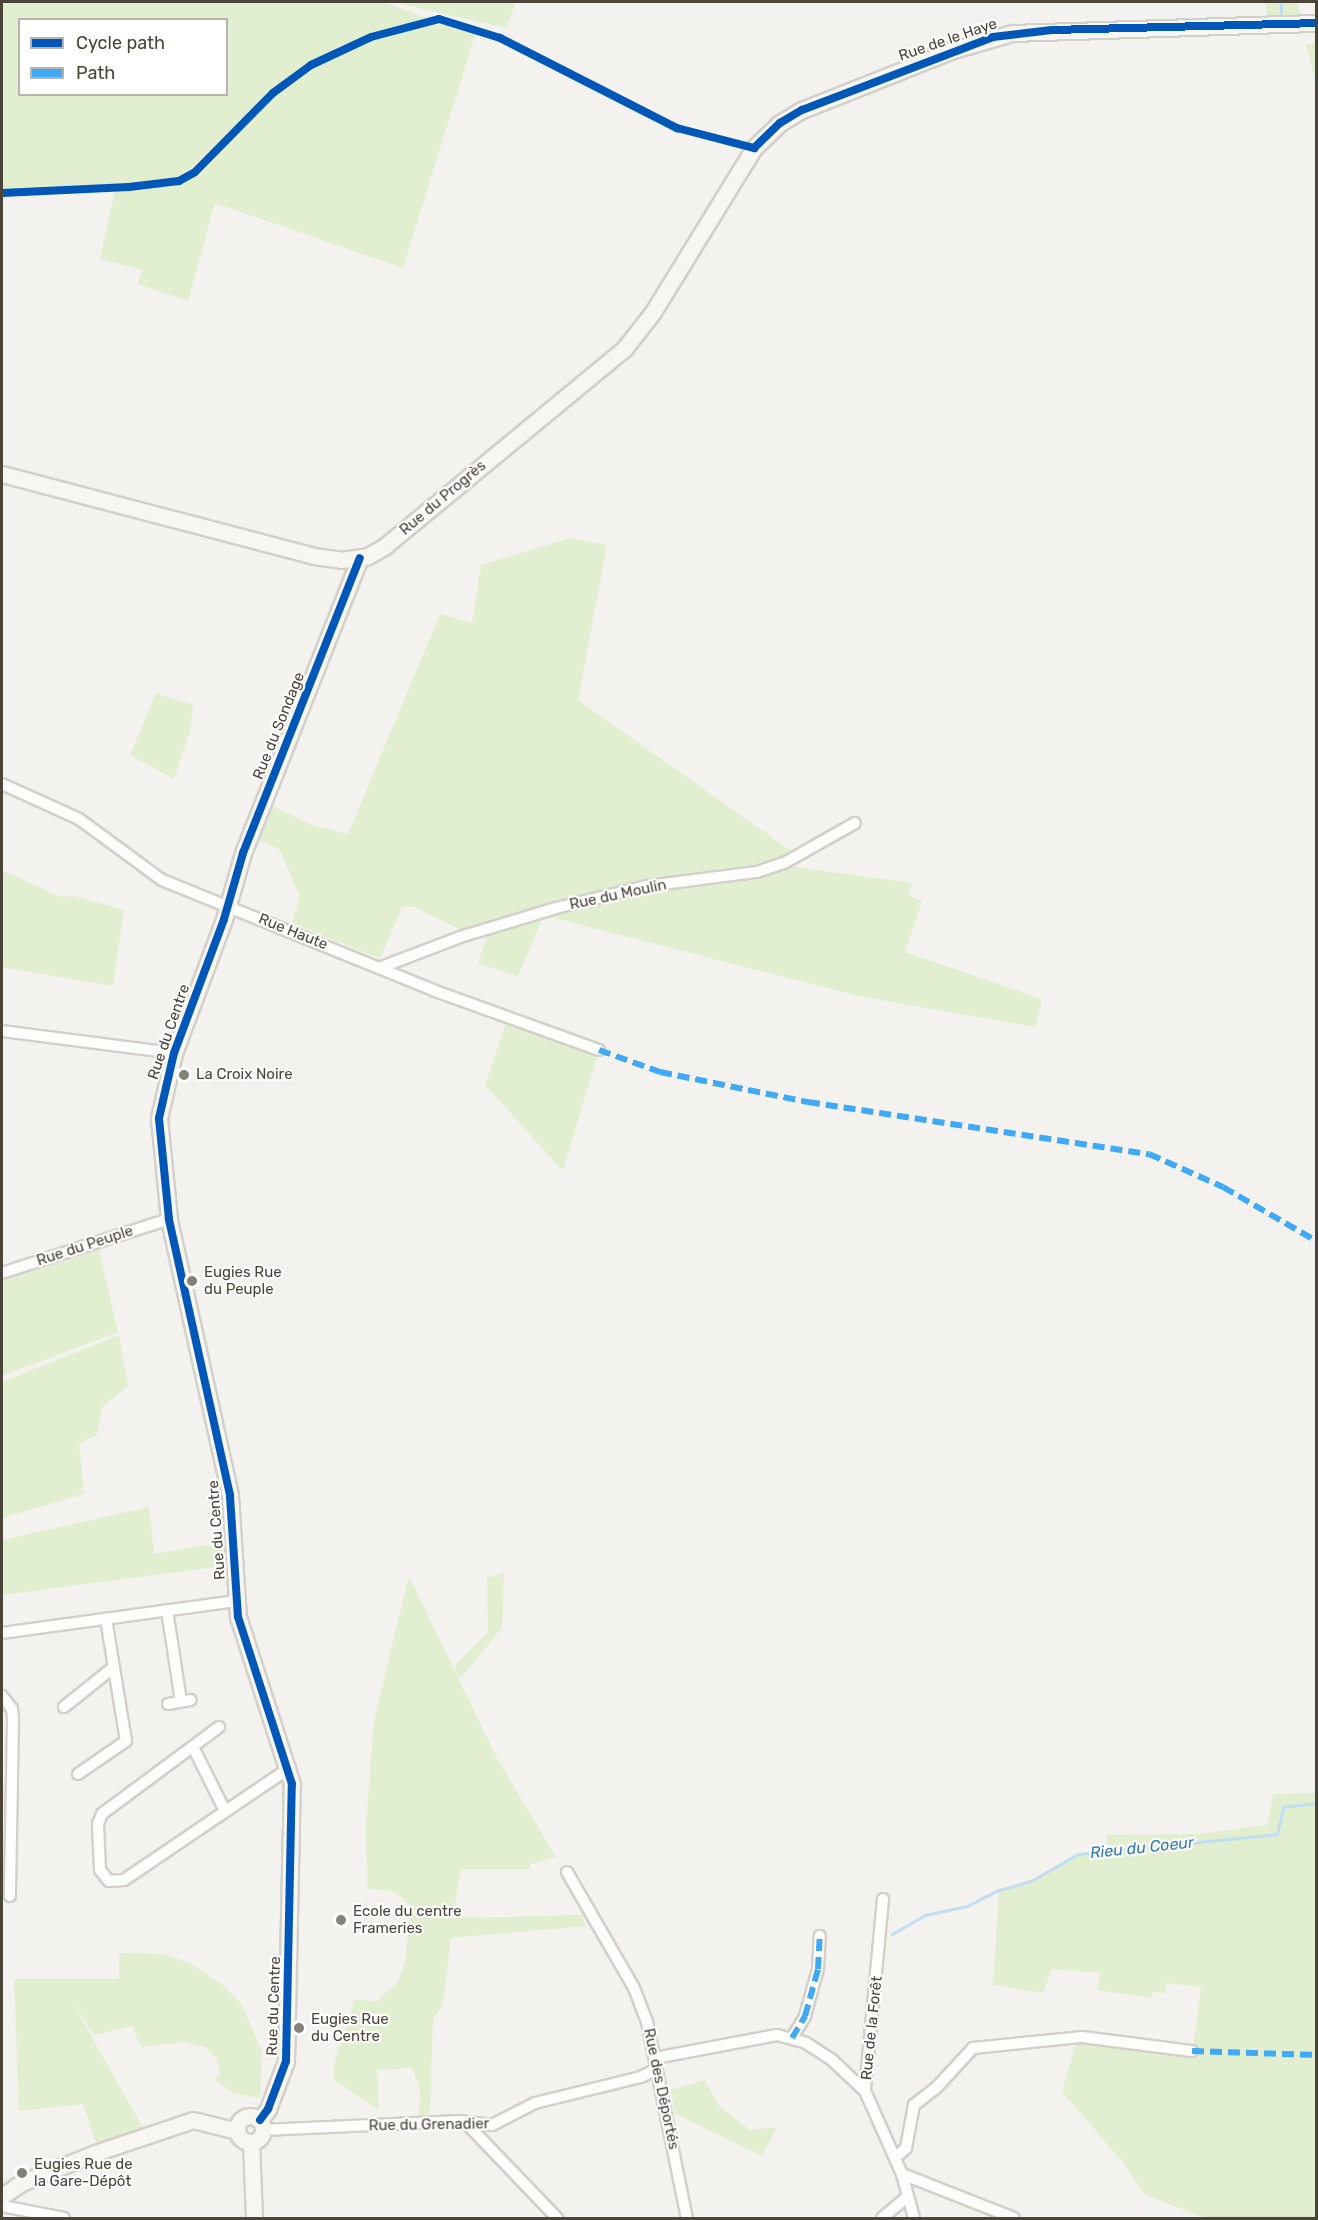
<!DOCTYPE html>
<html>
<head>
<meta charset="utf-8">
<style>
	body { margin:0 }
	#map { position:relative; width:1318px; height:2220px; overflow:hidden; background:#f4f2ee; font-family:Rubik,sans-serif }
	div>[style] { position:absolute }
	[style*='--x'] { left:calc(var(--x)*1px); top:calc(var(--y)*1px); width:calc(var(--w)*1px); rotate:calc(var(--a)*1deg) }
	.green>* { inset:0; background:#e1eecf }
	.stream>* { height:3px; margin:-1.5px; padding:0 1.5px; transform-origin:1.5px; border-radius:1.5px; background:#c0ddf1 }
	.roads { filter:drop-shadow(2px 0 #d2d0cb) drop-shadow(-2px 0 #d2d0cb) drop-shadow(0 2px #d2d0cb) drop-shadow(0 -2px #d2d0cb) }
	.street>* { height:10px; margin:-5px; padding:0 5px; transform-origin:5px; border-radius:5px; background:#fdfdfc }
	.secondary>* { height:15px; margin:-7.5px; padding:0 7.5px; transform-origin:7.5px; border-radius:7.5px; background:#f7f6f1 }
	.secondary>.ring { margin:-7.5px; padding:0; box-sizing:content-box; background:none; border:15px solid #f7f6f1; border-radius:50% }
	.quiet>* { height:6px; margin-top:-3px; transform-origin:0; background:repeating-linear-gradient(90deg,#3fa9f5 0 12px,transparent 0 18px) }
	.cycleway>* { height:8px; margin:-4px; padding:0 4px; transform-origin:4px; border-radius:4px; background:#0057b8 }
	.dots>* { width:16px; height:16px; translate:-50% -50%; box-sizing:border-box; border:3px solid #fff; border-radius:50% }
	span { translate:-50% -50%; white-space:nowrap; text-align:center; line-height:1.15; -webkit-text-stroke:4.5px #fff; paint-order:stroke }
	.street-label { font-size:15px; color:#4b4439 }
	.poi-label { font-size:15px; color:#4b4439 }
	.left { translate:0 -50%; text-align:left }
	.water-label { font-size:16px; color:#2e7ab2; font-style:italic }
	.frame { position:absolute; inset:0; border:3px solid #4b4439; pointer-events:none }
	.legend { position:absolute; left:18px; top:18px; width:210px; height:78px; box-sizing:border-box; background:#fff; border:2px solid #b7b4b0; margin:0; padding:8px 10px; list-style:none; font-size:18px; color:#4b4439 }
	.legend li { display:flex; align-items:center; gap:12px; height:30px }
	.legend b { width:30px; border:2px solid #b7b4b0 }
</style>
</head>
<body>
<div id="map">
	<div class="green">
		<i style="clip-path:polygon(evenodd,2px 2px,384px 2px,426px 18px,342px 45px,299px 70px,180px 178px,119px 186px,2px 190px,2px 2px,20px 20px,226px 20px,226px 94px,20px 94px,20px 20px)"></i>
		<i style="clip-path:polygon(392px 2px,516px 2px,506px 28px)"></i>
		<i style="clip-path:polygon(1265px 2px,1299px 2px,1299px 23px,1270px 24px)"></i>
		<i style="clip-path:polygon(441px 24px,476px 32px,403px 268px,215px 203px,188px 301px,138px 284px,142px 270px,100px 259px,115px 190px,168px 186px,192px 177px,266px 103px,308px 69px,347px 48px,381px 36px)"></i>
		<i style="clip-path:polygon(1306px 44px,1316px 44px,1316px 82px)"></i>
		<i style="clip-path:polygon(570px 538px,607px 545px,578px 700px,794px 853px,787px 866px,913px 883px,908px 895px,922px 901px,905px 952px,1042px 999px,1035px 1027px,858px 996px,531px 912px,527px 916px,542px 920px,518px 976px,478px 963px,491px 925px,465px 932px,414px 907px,402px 907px,381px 957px,378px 958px,292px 923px,300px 896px,279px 849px,255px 838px,268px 804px,312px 825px,348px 834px,440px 614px,472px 623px,481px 565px)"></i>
		<i style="clip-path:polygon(156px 693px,193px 705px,190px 731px,174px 779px,130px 755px)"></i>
		<i style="clip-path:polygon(2px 870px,61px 897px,74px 896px,124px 910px,113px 986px,2px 967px)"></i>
		<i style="clip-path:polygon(507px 1020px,598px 1053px,563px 1171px,485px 1085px)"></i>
		<i style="clip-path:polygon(99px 1250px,118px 1332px,2px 1376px,2px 1281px)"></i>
		<i style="clip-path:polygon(119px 1335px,128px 1386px,102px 1407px,97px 1435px,79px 1443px,84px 1494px,2px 1518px,2px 1382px)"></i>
		<i style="clip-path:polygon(149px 1507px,154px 1554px,220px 1543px,223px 1566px,2px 1595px,2px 1540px)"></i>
		<i style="clip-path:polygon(504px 1573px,502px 1628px,460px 1679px,454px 1667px,488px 1632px,487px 1578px)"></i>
		<i style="clip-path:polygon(409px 1576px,497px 1758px,556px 1857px,530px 1864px,530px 1869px,461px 1869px,453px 1918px,582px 1915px,586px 1926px,451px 1938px,443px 2005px,433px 2019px,430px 2113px,419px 2116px,420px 2090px,412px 2068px,377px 2070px,379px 2110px,333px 2079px,336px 2056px,355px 1999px,376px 2002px,397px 1983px,405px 1963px,411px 1906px,395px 1892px,367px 1888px,366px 1825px,374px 1720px)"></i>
		<i style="clip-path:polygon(1316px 1793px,1316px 2218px,1205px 2218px,1144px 2194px,1122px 2161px,1062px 2092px,1076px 2042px,1193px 2048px,1201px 1987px,1167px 1983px,1165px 1993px,1153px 1992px,1151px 1998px,1097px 1990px,1101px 1973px,1052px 1969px,1043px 1993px,993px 1985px,999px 1890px,1031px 1881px,1078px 1854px,1107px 1849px,1107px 1835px,1197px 1834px,1267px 1825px,1273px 1794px)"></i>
		<i style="clip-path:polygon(119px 1953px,164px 1954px,190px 1963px,221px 1984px,242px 2005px,262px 2051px,260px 2098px,233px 2093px,214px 2079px,220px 2073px,217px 2059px,205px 2047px,185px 2042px,141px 2047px,132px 2026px,94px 2035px,69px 1996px,143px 2128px,96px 2143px,83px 2104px,19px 2111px,14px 1979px,119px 1979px)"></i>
		<i style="clip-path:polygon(705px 2080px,718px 2105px,750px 2130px,777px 2127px,762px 2156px,674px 2113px,671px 2090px)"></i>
	</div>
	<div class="stream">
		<i style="--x:1281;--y:2;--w:11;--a:90"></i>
		<i style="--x:892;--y:1934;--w:38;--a:-30"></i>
		<i style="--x:925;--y:1915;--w:43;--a:-12.1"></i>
		<i style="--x:967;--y:1906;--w:36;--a:-27"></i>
		<i style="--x:999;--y:1890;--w:33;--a:-16"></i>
		<i style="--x:1031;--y:1881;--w:54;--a:-29.9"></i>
		<i style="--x:1078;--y:1854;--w:200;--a:-5.7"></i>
		<i style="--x:1277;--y:1834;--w:28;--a:-77"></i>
		<i style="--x:1283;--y:1807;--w:33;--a:-7"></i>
	</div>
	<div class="roads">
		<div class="street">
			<i style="--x:2;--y:784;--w:85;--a:24.4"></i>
			<i style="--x:79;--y:819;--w:103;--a:36.3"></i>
			<i style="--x:162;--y:880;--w:295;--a:22.1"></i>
			<i style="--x:435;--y:991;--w:174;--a:19.8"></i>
			<i style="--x:379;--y:968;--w:87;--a:-20.9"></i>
			<i style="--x:460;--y:937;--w:100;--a:-16.8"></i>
			<i style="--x:556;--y:908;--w:94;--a:-13.6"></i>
			<i style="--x:647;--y:886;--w:111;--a:-7.3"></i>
			<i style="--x:757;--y:872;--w:31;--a:-19"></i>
			<i style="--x:786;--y:862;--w:79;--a:-29.5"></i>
			<i style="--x:2;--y:1031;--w:173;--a:7.3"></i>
			<i style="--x:2;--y:1273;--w:176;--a:-17.9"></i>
			<i style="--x:167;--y:1610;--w:92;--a:81.3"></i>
			<i style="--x:2;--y:1633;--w:235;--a:-7.8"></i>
			<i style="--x:2;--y:1696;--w:16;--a:52"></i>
			<i style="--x:12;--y:1709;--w:10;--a:84"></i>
			<i style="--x:13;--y:1719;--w:177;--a:91"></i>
			<i style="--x:168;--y:1704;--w:23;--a:-10"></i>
			<i style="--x:64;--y:1707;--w:64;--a:-38.7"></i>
			<i style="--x:219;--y:1727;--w:146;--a:143.4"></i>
			<i style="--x:102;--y:1814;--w:11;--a:112"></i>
			<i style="--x:98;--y:1824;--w:46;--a:87.5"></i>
			<i style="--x:100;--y:1870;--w:14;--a:51"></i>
			<i style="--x:109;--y:1881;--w:15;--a:-4"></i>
			<i style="--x:124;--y:1880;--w:198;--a:-34.1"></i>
			<i style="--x:193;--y:1747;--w:69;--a:63.4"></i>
			<i style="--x:78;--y:1774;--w:58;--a:-34.5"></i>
			<i style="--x:126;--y:1741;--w:124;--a:-99.3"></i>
			<i style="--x:567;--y:1872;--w:134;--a:60"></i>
			<i style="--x:634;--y:1988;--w:36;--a:69"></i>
			<i style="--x:647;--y:2022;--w:200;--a:78.5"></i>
			<i style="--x:883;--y:1899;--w:193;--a:95.4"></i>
			<i style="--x:865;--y:2091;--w:91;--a:66"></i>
			<i style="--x:902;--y:2174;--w:46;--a:74.7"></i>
			<i style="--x:792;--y:2038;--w:26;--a:-59"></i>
			<i style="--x:805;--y:2016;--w:49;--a:-74.5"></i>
			<i style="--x:818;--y:1969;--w:33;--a:-87"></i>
			<i style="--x:655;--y:2058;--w:124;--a:-10.7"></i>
			<i style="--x:777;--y:2035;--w:30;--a:15"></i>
			<i style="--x:806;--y:2043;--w:31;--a:33"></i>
			<i style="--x:832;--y:2060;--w:45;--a:43.2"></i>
			<i style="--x:465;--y:2122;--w:133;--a:46.2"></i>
			<i style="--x:263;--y:2130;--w:197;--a:-2.6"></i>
			<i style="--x:460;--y:2121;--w:32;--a:7"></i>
			<i style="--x:492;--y:2125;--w:48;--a:-27.1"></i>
			<i style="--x:535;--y:2103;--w:109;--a:-13.8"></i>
			<i style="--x:641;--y:2077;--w:18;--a:-27"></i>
			<i style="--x:895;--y:2158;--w:15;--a:-42"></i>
			<i style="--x:906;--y:2148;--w:44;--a:-79.5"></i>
			<i style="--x:914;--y:2105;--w:28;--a:-38"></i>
			<i style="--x:936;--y:2088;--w:54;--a:-47.2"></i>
			<i style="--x:973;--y:2048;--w:110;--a:-5.8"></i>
			<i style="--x:1082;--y:2037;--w:111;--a:7.3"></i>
			<i style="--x:902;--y:2174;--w:120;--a:21.4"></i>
			<i style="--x:2;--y:2206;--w:63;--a:11"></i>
			<i style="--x:882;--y:2218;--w:31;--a:-40"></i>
		</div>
		<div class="secondary">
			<i style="--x:2;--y:474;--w:323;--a:14.7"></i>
			<i style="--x:314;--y:556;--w:27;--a:8"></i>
			<i style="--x:341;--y:560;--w:27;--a:-8"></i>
			<i style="--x:368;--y:556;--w:20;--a:-30"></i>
			<i style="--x:385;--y:546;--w:310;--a:-39.5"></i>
			<i style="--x:624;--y:349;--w:47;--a:-51.9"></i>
			<i style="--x:653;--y:312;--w:193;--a:-58.4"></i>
			<i style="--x:754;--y:148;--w:36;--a:-44"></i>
			<i style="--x:780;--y:123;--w:26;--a:-31"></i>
			<i style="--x:802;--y:110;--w:159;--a:-21.7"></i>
			<i style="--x:950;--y:51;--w:65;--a:-16.2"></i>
			<i style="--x:1012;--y:33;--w:304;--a:-1.9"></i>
			<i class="ring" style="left:237px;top:2116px;width:11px;height:11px"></i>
			<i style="--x:260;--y:2120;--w:14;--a:-54"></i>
			<i style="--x:268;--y:2109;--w:51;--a:-69.4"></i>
			<i style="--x:286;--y:2061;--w:277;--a:-88.8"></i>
			<i style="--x:292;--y:1784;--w:176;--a:-107.9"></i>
			<i style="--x:238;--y:1617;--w:122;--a:-93.8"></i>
			<i style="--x:230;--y:1495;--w:283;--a:-102.5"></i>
			<i style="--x:169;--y:1219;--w:101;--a:-95.7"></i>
			<i style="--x:159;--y:1118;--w:67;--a:-77"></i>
			<i style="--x:174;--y:1053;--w:143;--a:-69.5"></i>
			<i style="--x:224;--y:919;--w:69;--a:-73.9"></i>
			<i style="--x:243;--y:853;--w:317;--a:-68.4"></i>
			<i style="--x:251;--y:2142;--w:76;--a:87.7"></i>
			<i style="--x:2;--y:2196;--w:25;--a:-34"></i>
			<i style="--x:23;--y:2182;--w:78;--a:-21.9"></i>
			<i style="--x:95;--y:2153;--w:103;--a:-18.6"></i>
			<i style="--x:193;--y:2120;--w:45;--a:14"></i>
		</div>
	</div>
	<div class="quiet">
		<i style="--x:599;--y:1050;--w:65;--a:19.8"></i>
		<i style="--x:660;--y:1072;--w:151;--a:11.5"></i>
		<i style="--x:808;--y:1102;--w:345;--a:8.7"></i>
		<i style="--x:1149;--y:1154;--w:81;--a:24"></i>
		<i style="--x:1223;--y:1187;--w:108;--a:30.1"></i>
		<i style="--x:792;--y:2038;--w:26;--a:-59"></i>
		<i style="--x:805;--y:2016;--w:49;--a:-74.5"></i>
		<i style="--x:818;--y:1969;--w:33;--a:-87"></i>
		<i style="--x:1192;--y:2051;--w:124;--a:1.8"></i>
	</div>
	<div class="cycleway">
		<i style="--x:2;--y:193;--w:127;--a:-2.7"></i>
		<i style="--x:129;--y:187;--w:50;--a:-6.8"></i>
		<i style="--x:179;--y:181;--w:18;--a:-29"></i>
		<i style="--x:195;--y:172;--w:111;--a:-45.4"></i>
		<i style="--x:273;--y:93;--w:47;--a:-36.4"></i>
		<i style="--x:311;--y:65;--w:66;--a:-25"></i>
		<i style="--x:371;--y:37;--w:70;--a:-14.8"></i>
		<i style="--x:439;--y:19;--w:64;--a:17.3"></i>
		<i style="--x:500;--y:38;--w:199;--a:27"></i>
		<i style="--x:677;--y:128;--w:80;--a:14.6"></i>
		<i style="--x:754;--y:148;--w:36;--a:-44"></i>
		<i style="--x:780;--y:123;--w:26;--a:-31"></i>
		<i style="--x:802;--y:110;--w:204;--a:-20.9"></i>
		<i style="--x:993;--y:37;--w:59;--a:-6.8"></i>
		<i style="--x:1052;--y:30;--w:264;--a:-1.5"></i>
		<i style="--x:260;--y:2120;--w:14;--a:-54"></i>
		<i style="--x:268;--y:2109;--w:51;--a:-69.4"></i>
		<i style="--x:286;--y:2061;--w:277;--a:-88.8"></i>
		<i style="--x:292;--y:1784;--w:176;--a:-107.9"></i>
		<i style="--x:238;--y:1617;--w:122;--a:-93.8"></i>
		<i style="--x:230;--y:1495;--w:283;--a:-102.5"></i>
		<i style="--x:169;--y:1219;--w:101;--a:-95.7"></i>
		<i style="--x:159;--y:1118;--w:67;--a:-77"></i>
		<i style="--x:174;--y:1053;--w:143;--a:-69.5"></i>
		<i style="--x:224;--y:919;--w:69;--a:-73.9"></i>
		<i style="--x:243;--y:853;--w:317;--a:-68.4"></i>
	</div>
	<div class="dots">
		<i style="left:184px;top:1075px;background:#868178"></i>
		<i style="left:192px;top:1281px;background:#868178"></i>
		<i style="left:341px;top:1920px;background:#868178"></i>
		<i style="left:299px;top:2028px;background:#868178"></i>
		<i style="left:22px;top:2173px;background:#868178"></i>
	</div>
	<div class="street-label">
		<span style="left:948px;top:40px;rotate:-19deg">Rue de le Haye</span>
		<span style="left:443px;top:498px;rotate:-40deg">Rue du Progrès</span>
		<span style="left:279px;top:726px;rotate:-68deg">Rue du Sondage</span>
		<span style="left:618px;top:895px;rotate:-12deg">Rue du Moulin</span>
		<span style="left:293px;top:932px;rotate:22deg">Rue Haute</span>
		<span style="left:169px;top:1032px;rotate:-71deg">Rue du Centre</span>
		<span style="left:85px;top:1246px;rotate:-18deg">Rue du Peuple</span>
		<span style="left:217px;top:1530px;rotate:-94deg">Rue du Centre</span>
		<span style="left:274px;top:2006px;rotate:-88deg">Rue du Centre</span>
		<span style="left:872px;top:2028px;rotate:-84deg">Rue de la Forêt</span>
		<span style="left:661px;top:2089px;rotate:78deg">Rue des Déportés</span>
		<span style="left:429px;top:2125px;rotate:-1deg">Rue du Grenadier</span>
	</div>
	<div class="poi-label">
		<span class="left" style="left:196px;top:1075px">La Croix Noire</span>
		<span class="left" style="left:204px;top:1281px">Eugies Rue<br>du Peuple</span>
		<span class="left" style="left:353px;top:1920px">Ecole du centre<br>Frameries</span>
		<span class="left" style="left:311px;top:2028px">Eugies Rue<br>du Centre</span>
		<span class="left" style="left:34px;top:2173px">Eugies Rue de<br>la Gare-Dépôt</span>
	</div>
	<div class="water-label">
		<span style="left:1142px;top:1848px;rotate:-6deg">Rieu du Coeur</span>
	</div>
	<div class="frame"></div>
	<ul class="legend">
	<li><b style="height:8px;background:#0057b8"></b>Cycle path</li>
	<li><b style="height:8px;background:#3fa9f5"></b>Path</li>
	</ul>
</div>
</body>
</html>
